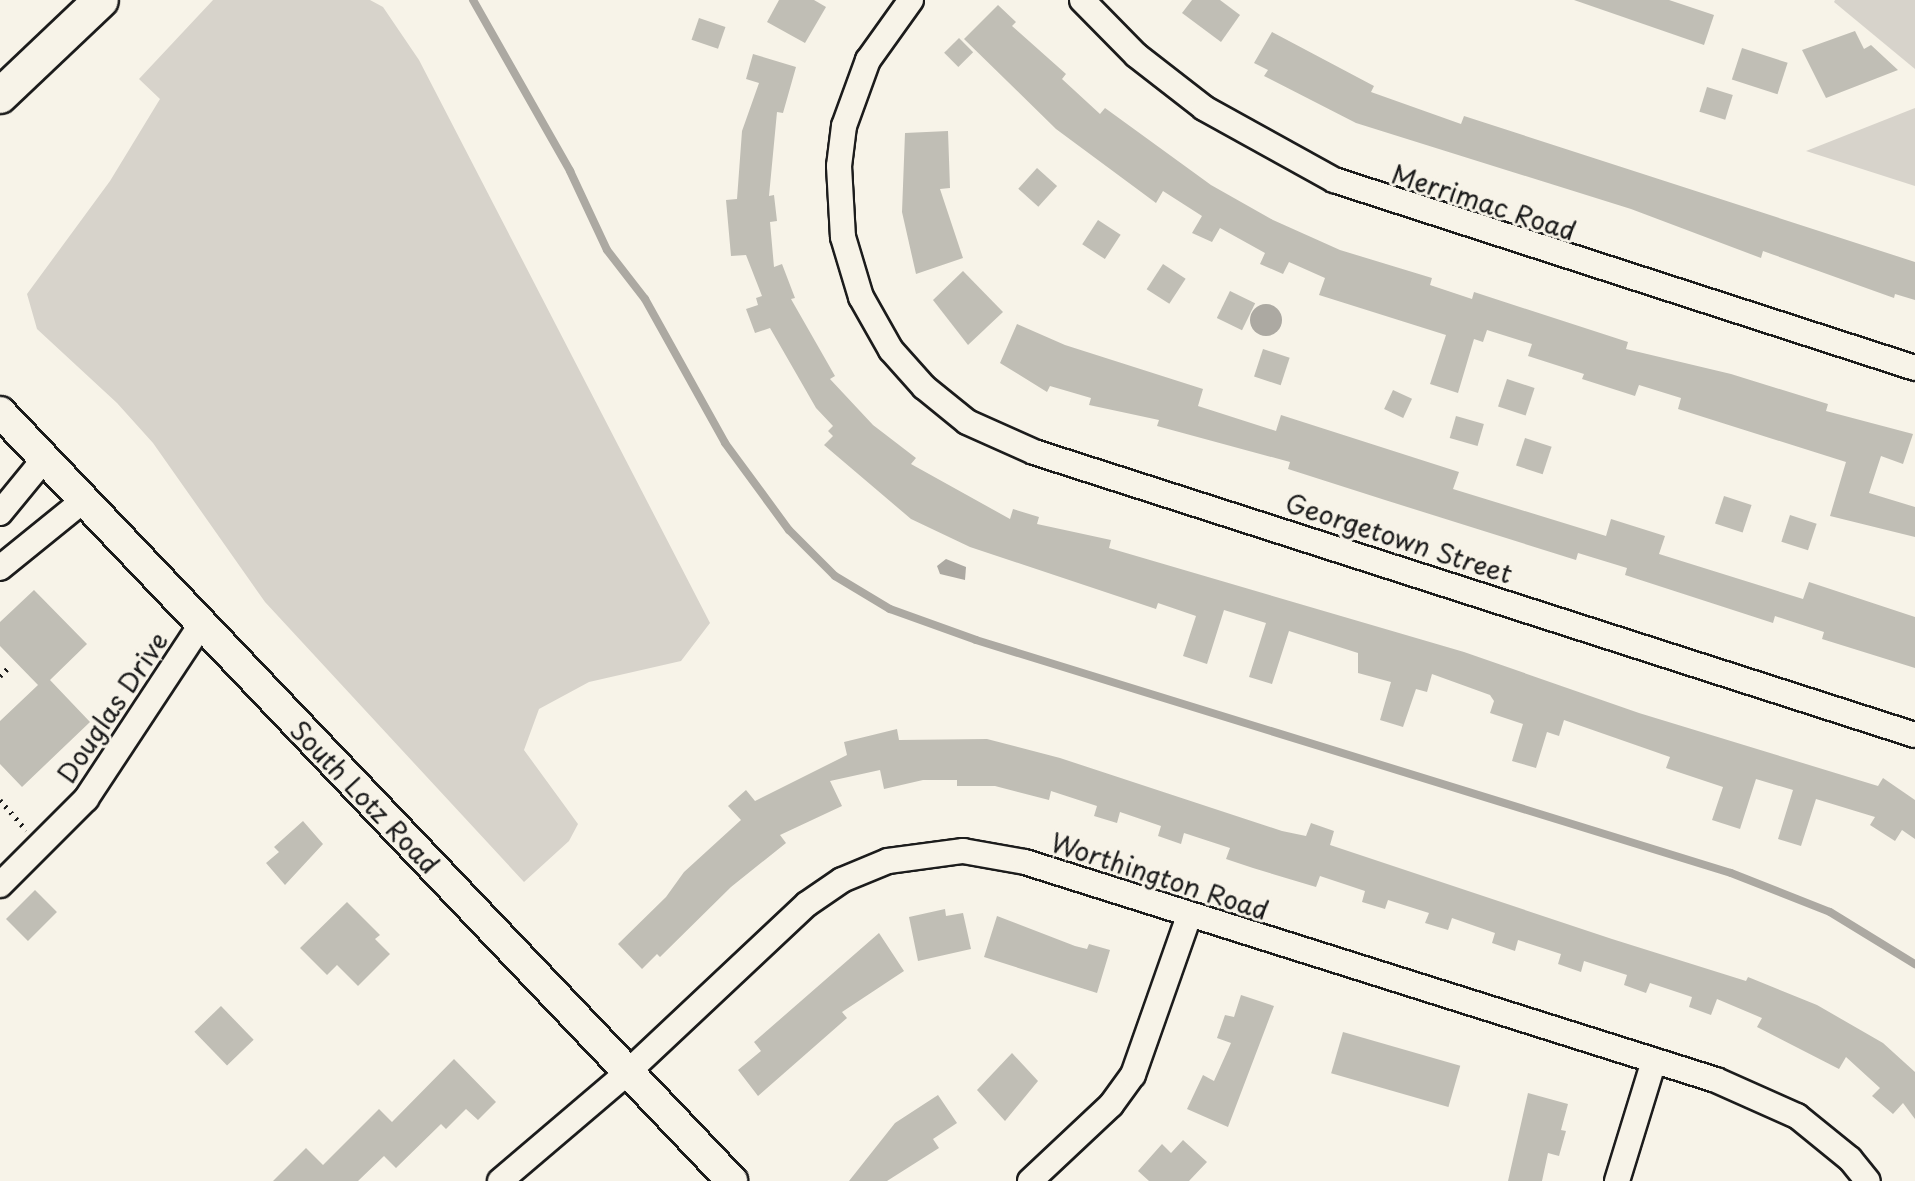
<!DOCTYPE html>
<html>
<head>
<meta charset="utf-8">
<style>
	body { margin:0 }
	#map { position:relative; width:1915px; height:1181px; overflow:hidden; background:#f7f3e8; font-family:"Playpen Sans",sans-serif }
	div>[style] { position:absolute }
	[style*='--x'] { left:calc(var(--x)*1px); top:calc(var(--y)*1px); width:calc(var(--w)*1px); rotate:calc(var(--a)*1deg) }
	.green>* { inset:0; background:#d7d3cb }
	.water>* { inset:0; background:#aca9a2 }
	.round { border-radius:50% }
	.stream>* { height:8px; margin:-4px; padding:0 4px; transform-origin:4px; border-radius:4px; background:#aca9a2 }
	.building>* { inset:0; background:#c0beb5; transform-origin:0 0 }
	.path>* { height:5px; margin-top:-2.5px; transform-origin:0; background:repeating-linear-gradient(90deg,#1c1c1c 0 2px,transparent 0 8px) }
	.roads { filter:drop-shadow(2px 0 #1c1c1c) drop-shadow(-2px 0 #1c1c1c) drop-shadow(0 2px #1c1c1c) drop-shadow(0 -2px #1c1c1c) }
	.minor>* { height:24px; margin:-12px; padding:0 12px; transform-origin:12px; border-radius:12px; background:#f7f3e8 }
	.tertiary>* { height:30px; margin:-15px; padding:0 15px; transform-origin:15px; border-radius:15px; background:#f7f3e8 }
	.secondary>* { height:34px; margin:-17px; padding:0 17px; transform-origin:17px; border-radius:17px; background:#f7f3e8 }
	span { translate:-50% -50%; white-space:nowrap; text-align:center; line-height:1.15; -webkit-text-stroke:6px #f7f3e8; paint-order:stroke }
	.street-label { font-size:26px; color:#1c1c1c }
</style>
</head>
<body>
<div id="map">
	<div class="green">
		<i style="clip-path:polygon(213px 0,370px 0,383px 7px,419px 60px,710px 623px,681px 661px,589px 682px,539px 709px,524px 750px,578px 824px,569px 841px,524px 882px,265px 602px,153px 443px,117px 403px,37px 329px,27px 294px,110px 181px,160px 99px,139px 79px)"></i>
		<i style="clip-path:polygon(1915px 0,1915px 69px,1834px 2px,1835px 0)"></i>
		<i style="clip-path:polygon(1915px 108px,1915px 186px,1806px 151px)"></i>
	</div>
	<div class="water">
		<i class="round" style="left:1250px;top:304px;width:32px;height:32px"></i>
		<i style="clip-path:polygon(946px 559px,966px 567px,965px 580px,940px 574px,937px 566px)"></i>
	</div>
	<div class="stream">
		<i style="--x:473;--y:0;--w:197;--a:60.4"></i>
		<i style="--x:570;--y:171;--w:87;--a:64.9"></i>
		<i style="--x:607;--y:250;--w:62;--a:52.2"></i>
		<i style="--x:645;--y:299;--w:165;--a:60.9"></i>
		<i style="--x:725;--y:443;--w:108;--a:53.7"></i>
		<i style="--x:789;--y:530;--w:65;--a:45"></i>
		<i style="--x:835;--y:576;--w:64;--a:31"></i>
		<i style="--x:890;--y:609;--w:91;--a:19.8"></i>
		<i style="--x:976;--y:640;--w:790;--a:17.15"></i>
		<i style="--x:1731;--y:873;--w:106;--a:21.5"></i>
		<i style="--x:1830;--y:912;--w:100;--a:31.5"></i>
	</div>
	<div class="building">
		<i style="clip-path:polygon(779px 0,814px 0,826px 7px,805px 43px,767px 22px)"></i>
		<i style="clip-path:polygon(1192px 0,1220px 0,1240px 15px,1221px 42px,1182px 13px)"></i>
		<i style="clip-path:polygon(1574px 0,1669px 0,1714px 15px,1704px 45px)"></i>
		<i style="clip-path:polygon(998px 5px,1016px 22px,1012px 26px,1066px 74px,1062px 79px,1100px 114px,1105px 108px,1211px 185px,1273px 220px,1340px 250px,1432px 278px,1430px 285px,1472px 299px,1474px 292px,1628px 342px,1626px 349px,1731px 374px,1828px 404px,1826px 411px,1913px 434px,1903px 464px,1881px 456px,1869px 493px,1915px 507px,1915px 537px,1830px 516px,1846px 462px,1678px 409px,1681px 398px,1639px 385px,1635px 396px,1582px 379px,1584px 374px,1528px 356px,1532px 344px,1487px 330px,1483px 342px,1474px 339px,1458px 393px,1430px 384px,1446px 335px,1319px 295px,1325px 278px,1289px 262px,1283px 274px,1260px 264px,1265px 253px,1220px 228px,1212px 242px,1192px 233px,1202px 216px,1163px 191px,1156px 203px,1056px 129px,964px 39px)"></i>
		<i style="left:699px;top:18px;width:28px;height:23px;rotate:19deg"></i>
		<i style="clip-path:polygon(1855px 31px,1864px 49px,1871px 45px,1898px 70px,1826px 98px,1802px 50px)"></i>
		<i style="clip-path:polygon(1272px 32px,1374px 86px,1371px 92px,1461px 124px,1464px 116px,1915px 262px,1915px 300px,1895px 294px,1894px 298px,1763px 251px,1761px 258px,1631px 209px,1356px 123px,1264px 76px,1268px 70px,1254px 63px)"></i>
		<i style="left:959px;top:38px;width:20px;height:21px;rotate:45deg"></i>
		<i style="left:1742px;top:48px;width:48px;height:33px;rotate:18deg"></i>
		<i style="clip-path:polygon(753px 54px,796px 67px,783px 113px,777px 112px,769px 196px,774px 195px,777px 221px,770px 222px,774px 267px,782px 264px,795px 298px,791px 299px,835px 376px,830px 379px,873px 425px,916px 458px,911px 464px,1010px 519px,1013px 509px,1039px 517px,1037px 524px,1111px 540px,1109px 548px,1464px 652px,1639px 713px,1878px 786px,1883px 778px,1915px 800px,1915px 839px,1902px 830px,1895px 841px,1870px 825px,1875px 817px,1816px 799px,1801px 846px,1778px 839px,1793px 790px,1756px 779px,1740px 829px,1712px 820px,1723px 787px,1666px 768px,1670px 757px,1564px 720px,1559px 736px,1547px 732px,1536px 768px,1512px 761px,1523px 724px,1490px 713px,1494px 701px,1490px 695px,1432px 674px,1427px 692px,1416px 689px,1403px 727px,1380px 720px,1391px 682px,1358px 673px,1358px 653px,1289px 631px,1272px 684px,1249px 677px,1266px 623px,1224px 610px,1207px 664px,1183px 656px,1196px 616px,1158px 603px,1156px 609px,970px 547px,911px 519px,824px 445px,833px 436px,828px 431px,833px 426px,816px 408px,770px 328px,755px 333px,746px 309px,758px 305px,756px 298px,762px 296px,746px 255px,731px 256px,726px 200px,737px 199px,742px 131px,759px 83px,746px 79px)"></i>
		<i style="left:1707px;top:87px;width:27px;height:26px;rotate:17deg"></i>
		<i style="clip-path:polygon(948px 131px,950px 188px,940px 189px,963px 258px,916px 274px,902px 212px,905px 133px)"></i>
		<i style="left:1037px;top:168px;width:27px;height:28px;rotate:42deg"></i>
		<i style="left:1098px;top:220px;width:27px;height:29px;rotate:33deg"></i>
		<i style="left:1163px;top:264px;width:27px;height:30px;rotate:33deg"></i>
		<i style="clip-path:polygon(963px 271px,1003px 312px,968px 345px,933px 300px)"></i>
		<i style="left:1230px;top:291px;width:28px;height:30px;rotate:26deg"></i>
		<i style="clip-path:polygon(1017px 324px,1065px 345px,1203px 389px,1198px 406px,1276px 431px,1281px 415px,1459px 472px,1453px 489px,1606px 536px,1611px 519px,1665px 536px,1659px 554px,1803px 599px,1809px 582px,1915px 617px,1915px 668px,1822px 639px,1824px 632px,1775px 616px,1773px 623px,1625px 575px,1627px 568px,1578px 553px,1576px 560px,1385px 500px,1288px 469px,1290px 462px,1157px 426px,1159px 420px,1089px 405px,1091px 398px,1050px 386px,1047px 392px,1000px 363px)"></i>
		<i style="left:1263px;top:349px;width:28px;height:29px;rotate:18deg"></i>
		<i style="left:1507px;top:379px;width:29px;height:29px;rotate:18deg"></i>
		<i style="left:1393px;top:390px;width:21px;height:21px;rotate:25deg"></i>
		<i style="left:1456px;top:416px;width:29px;height:23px;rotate:16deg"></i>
		<i style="left:1525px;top:438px;width:28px;height:29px;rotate:18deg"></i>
		<i style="left:1724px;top:496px;width:29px;height:29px;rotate:18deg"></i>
		<i style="left:1790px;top:515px;width:28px;height:28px;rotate:18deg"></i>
		<i style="clip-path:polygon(34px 590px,87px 644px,50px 680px,90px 722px,22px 787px,0 764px,0 721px,38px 685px,0 646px,0 622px)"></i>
		<i style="clip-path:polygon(897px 729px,899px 740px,987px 739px,1060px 758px,1282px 831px,1306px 836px,1311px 823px,1334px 831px,1330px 845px,1612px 939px,1746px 981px,1748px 977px,1817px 1005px,1883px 1043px,1915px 1072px,1915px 1119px,1903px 1103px,1893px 1114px,1872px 1096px,1880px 1088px,1846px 1057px,1839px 1069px,1757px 1027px,1762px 1018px,1717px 999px,1711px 1015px,1689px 1007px,1692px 997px,1650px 983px,1646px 993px,1624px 985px,1627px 975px,1584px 961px,1581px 972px,1558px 964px,1561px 954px,1518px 940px,1515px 951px,1492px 943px,1495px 933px,1452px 918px,1448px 930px,1425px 923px,1429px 913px,1388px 900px,1385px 909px,1362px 902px,1365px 891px,1320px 876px,1316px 887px,1253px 868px,1226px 859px,1230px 848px,1184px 833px,1181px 844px,1158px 836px,1161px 826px,1120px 812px,1117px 823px,1094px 816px,1097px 806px,1051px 791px,1049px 800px,995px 786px,957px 786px,957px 780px,923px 780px,884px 789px,880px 770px,830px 781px,842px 806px,780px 835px,786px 843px,731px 887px,660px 957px,657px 954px,642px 969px,618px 944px,666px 897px,684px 872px,741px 820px,728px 806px,746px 790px,755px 801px,847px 755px,844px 742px)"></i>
		<i style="clip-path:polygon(303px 821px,323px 844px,285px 885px,266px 863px,279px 852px,274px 847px)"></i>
		<i style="left:35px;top:890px;width:31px;height:41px;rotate:45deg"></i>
		<i style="clip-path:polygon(347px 902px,380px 935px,375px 939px,390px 954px,358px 986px,337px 965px,327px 975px,300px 948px)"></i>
		<i style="clip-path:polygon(945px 909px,946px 916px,963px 913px,971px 949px,918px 961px,909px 917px)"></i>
		<i style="clip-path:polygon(997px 916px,1075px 946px,1087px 949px,1089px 944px,1110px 950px,1097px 993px,984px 957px)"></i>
		<i style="clip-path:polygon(879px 933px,904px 971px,842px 1012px,847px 1018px,758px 1096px,738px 1070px,761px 1051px,754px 1042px)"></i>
		<i style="clip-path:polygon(1241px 995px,1274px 1006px,1228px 1127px,1187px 1109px,1203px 1075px,1214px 1081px,1231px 1043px,1217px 1038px,1225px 1015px,1234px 1017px)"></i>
		<i style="left:221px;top:1006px;width:47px;height:37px;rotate:46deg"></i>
		<i style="left:1343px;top:1032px;width:122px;height:43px;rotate:16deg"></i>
		<i style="clip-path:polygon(1012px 1053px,1038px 1081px,1005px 1121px,977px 1090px)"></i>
		<i style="clip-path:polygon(454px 1059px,496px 1102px,478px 1120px,466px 1109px,446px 1129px,441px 1124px,396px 1168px,384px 1156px,358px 1181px,273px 1181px,306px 1148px,323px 1165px,379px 1109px,392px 1122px)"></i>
		<i style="clip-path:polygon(1528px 1093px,1568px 1104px,1561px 1130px,1566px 1131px,1559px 1156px,1548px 1153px,1542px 1181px,1508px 1181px)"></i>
		<i style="clip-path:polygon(938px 1095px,957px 1123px,933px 1139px,939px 1148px,887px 1181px,849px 1181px,895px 1123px)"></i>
		<i style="clip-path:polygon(1183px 1140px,1207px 1162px,1189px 1181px,1149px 1181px,1138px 1171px,1162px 1144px,1171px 1153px)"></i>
	</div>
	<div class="path">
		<i style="--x:0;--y:676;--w:16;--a:-45"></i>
		<i style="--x:0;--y:800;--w:40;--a:49"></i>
	</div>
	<div class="roads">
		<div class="minor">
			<i style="--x:911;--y:0;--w:74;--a:125.6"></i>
			<i style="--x:868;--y:60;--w:70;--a:110"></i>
			<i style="--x:844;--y:126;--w:40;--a:97.1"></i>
			<i style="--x:839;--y:166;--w:71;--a:86.8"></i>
			<i style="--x:843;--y:237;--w:63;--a:73.3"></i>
			<i style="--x:861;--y:297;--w:61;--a:60.5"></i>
			<i style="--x:891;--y:350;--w:50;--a:48.3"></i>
			<i style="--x:924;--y:387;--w:55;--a:39.1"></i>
			<i style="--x:967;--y:422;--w:73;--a:24.1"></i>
			<i style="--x:1034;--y:452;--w:925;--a:17.81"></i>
			<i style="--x:1082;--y:0;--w:77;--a:45.5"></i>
			<i style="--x:1136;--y:55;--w:86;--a:37.9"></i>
			<i style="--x:1204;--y:108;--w:149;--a:29"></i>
			<i style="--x:1334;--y:180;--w:611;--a:17.93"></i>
			<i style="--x:0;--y:513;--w:71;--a:-50.7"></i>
			<i style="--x:0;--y:568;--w:108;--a:-39"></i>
			<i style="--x:0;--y:885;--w:122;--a:-45"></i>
			<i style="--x:86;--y:799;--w:207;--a:-56.6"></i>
			<i style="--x:500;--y:1181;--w:168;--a:-40.4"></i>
			<i style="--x:628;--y:1072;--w:245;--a:-43.2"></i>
			<i style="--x:807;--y:904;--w:42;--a:-34.4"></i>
			<i style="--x:842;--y:880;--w:50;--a:-22.4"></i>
			<i style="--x:888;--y:861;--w:76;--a:-7.6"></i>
			<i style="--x:963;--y:851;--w:63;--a:10.1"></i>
			<i style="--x:1025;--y:862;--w:725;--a:17.51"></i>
			<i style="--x:1716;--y:1080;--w:89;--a:24"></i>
			<i style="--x:1797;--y:1116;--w:68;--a:39.1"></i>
			<i style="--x:1850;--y:1159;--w:28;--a:51"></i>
			<i style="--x:1030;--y:1181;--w:111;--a:-43.2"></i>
			<i style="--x:1111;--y:1105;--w:37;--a:-54"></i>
			<i style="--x:1133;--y:1075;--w:169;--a:-70.6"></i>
			<i style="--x:1617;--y:1181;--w:126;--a:-72.9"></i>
		</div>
		<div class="tertiary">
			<i style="--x:0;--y:412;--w:1062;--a:46.41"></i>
		</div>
		<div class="secondary">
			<i style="--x:0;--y:96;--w:139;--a:-43.5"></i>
		</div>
	</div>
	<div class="street-label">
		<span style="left:1484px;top:202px;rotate:18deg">Merrimac Road</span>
		<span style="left:1399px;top:538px;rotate:18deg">Georgetown Street</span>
		<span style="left:112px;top:707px;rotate:-56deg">Douglas Drive</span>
		<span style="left:365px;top:797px;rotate:46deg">South Lotz Road</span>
		<span style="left:1160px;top:876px;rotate:18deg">Worthington Road</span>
	</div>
</div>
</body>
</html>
